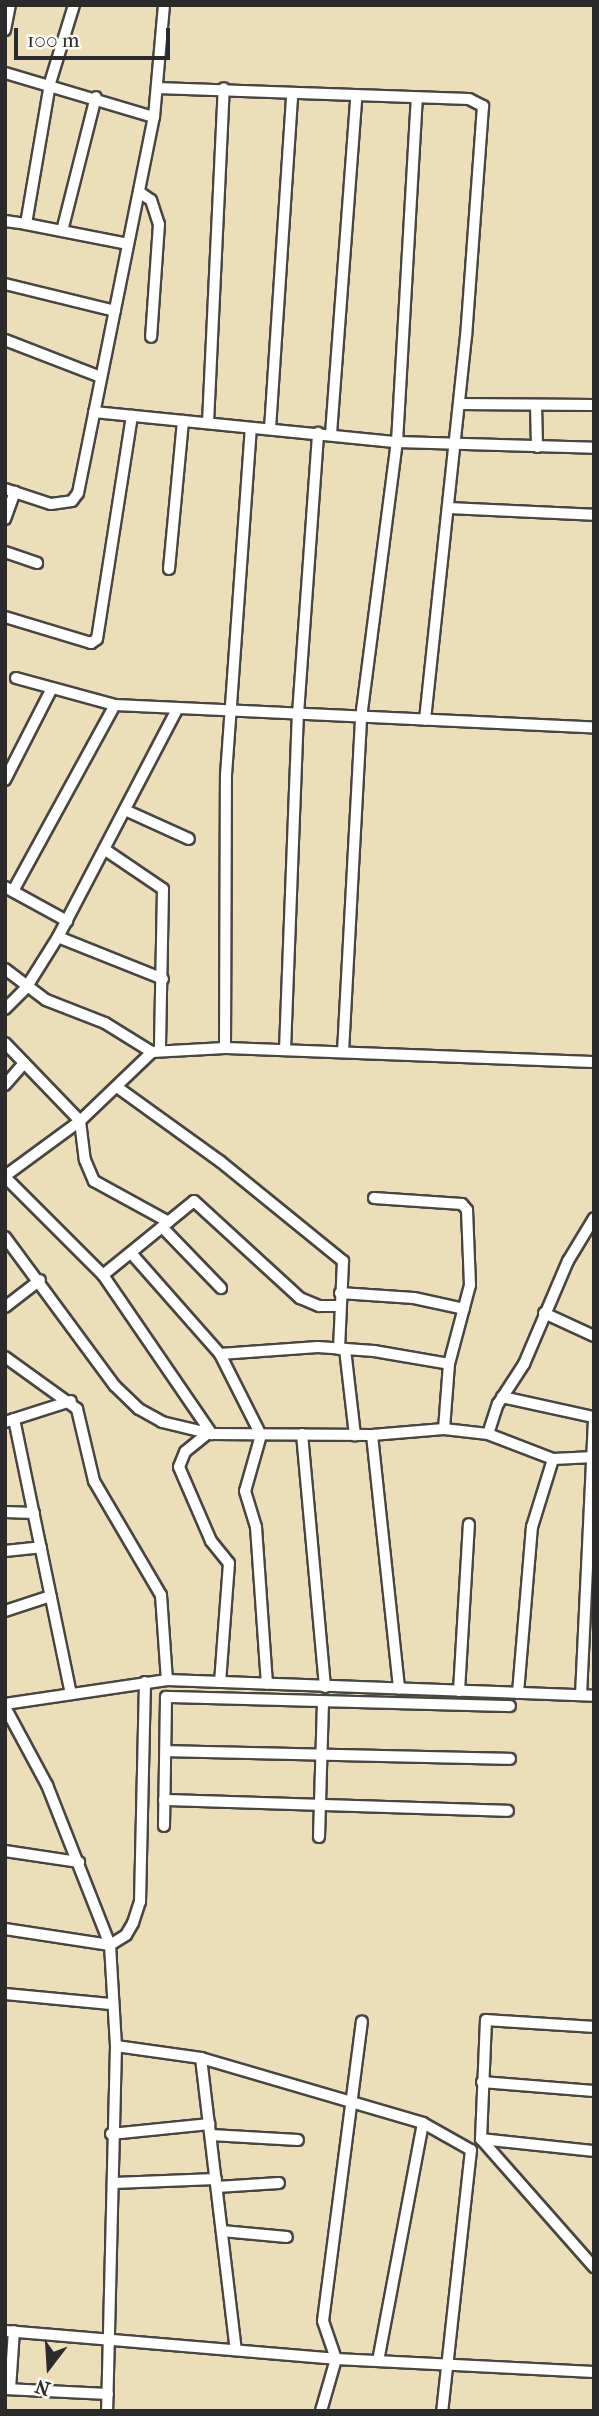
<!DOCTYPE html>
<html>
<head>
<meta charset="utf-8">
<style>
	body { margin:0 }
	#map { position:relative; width:599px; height:2416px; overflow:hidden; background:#eddebb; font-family:"IM FELL French Canon",serif }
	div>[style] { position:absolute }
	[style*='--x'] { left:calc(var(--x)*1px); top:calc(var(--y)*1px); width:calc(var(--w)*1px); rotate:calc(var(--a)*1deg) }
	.roads { filter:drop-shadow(2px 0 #484641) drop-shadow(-2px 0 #484641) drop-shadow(0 2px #484641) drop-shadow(0 -2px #484641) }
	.minor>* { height:10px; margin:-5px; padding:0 5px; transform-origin:5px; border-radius:5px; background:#fff }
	span { translate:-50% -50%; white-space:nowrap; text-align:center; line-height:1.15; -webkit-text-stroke:6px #fdfcf7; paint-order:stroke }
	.frame { position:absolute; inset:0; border:7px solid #2b2b2b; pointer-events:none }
	.north { position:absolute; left:14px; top:2332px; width:70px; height:70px; -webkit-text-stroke:5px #fdfcf7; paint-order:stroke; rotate:197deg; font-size:19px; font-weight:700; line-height:28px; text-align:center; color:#2b2b2b }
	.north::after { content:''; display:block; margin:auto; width:24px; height:32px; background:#2b2b2b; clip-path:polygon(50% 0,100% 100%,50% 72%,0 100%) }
	.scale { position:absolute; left:14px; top:28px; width:156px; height:32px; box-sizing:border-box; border:4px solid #2b2b2b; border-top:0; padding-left:9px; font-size:21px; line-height:24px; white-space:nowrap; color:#2b2b2b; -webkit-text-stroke:5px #fdfcf7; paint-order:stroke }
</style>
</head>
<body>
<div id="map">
	<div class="roads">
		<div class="minor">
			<i style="--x:5;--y:30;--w:25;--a:-79"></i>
			<i style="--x:5;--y:73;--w:155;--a:16.5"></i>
			<i style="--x:157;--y:88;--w:312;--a:2"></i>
			<i style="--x:469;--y:99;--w:16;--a:27"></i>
			<i style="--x:483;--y:106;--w:231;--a:94.2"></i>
			<i style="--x:466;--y:336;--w:386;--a:96.1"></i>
			<i style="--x:139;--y:192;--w:14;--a:34"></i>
			<i style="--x:151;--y:200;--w:25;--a:72"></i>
			<i style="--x:159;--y:224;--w:113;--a:94"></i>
			<i style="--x:5;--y:221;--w:21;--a:8"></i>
			<i style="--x:26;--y:224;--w:143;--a:-80.3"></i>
			<i style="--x:50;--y:83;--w:82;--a:-72.9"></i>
			<i style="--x:26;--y:224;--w:104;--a:11.1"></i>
			<i style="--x:62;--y:231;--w:138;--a:-75.8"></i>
			<i style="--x:5;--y:284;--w:113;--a:13.8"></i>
			<i style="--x:5;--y:340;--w:103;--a:21.1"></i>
			<i style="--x:459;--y:404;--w:135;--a:0.4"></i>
			<i style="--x:536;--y:405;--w:42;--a:88.6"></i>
			<i style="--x:94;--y:412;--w:304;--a:5.7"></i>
			<i style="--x:397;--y:442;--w:197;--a:1.7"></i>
			<i style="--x:208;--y:423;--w:335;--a:-87.3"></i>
			<i style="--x:270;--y:429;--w:336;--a:-86.2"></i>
			<i style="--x:331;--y:434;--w:337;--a:-85.7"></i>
			<i style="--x:5;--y:489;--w:48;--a:18.1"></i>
			<i style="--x:51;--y:504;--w:21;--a:-8"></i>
			<i style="--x:72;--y:501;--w:10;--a:-53"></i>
			<i style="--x:78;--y:493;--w:384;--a:-78.6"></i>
			<i style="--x:154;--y:117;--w:112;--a:-84.9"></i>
			<i style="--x:448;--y:508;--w:146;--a:2.7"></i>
			<i style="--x:5;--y:519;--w:29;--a:-70"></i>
			<i style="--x:5;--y:552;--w:34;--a:19"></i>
			<i style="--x:169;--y:569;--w:149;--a:-84.6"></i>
			<i style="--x:5;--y:617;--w:90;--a:16.8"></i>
			<i style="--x:91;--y:643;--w:7;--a:-34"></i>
			<i style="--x:97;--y:639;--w:226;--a:-81.1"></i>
			<i style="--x:16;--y:678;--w:103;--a:15.3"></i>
			<i style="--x:115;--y:705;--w:480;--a:2.7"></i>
			<i style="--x:5;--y:780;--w:103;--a:-62.9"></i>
			<i style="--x:125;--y:810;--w:70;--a:24.4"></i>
			<i style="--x:104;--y:849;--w:71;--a:34.1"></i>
			<i style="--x:163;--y:889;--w:159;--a:91.1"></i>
			<i style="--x:5;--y:887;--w:71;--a:28.7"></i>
			<i style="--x:13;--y:891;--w:212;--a:-61.3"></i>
			<i style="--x:58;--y:937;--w:113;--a:21.8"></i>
			<i style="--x:5;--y:969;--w:51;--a:37.1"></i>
			<i style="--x:46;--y:1000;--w:63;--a:21.3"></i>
			<i style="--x:105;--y:1023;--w:55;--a:31.7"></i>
			<i style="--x:152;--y:1052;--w:73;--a:-3.1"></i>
			<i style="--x:225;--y:1048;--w:369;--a:2.2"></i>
			<i style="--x:5;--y:1009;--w:30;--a:-45"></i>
			<i style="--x:26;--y:988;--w:60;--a:-57.9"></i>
			<i style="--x:58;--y:937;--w:257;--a:-62.4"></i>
			<i style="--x:5;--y:1043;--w:108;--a:46.1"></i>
			<i style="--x:80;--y:1121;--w:39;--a:83"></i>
			<i style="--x:85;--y:1160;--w:23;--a:67"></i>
			<i style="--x:94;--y:1181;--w:85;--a:28.7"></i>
			<i style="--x:225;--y:1048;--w:273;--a:-89.8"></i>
			<i style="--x:226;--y:775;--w:348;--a:-85.9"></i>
			<i style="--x:285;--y:1050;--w:336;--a:-87.8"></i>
			<i style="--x:298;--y:714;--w:282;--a:-85.9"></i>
			<i style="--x:343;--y:1052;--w:334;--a:-86.9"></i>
			<i style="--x:361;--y:718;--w:278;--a:-82.6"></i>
			<i style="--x:397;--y:442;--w:345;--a:-86.7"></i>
			<i style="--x:5;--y:1085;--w:29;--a:-49"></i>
			<i style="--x:117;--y:1087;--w:128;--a:35.8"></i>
			<i style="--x:221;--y:1162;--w:157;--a:39.1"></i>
			<i style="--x:343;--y:1261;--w:88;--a:92.6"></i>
			<i style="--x:5;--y:1176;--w:93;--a:-36.3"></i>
			<i style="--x:80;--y:1121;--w:100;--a:-43.8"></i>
			<i style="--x:5;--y:1177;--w:139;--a:45"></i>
			<i style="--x:103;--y:1275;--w:193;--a:55.6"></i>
			<i style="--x:374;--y:1198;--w:88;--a:3.9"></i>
			<i style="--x:462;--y:1204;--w:8;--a:50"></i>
			<i style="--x:467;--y:1210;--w:75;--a:87.7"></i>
			<i style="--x:470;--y:1285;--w:82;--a:104.9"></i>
			<i style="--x:449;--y:1364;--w:65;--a:94.4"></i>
			<i style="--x:162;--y:1227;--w:85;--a:46"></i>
			<i style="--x:5;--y:1237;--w:185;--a:53.6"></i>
			<i style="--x:115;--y:1386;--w:33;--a:44"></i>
			<i style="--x:139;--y:1409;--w:26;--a:29"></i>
			<i style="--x:162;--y:1422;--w:51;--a:13.5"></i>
			<i style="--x:212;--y:1434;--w:160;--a:0.4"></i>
			<i style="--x:372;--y:1435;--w:72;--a:-4.8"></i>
			<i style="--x:444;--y:1429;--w:44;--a:6.5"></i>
			<i style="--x:488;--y:1434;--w:70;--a:21"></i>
			<i style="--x:553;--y:1459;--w:41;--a:-2.8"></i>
			<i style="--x:131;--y:1253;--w:135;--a:48.6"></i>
			<i style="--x:220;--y:1354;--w:91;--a:63.2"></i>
			<i style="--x:261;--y:1435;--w:58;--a:105.9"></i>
			<i style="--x:245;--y:1491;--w:38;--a:73"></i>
			<i style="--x:256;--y:1527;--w:157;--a:86"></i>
			<i style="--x:103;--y:1275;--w:117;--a:-39.1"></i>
			<i style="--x:194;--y:1201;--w:144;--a:42.5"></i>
			<i style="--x:300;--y:1298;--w:21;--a:23"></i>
			<i style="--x:319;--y:1306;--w:21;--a:0"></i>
			<i style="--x:340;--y:1293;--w:74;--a:3.9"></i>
			<i style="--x:414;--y:1298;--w:51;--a:12.4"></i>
			<i style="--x:5;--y:1307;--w:44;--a:-37.6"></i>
			<i style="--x:544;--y:1313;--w:55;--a:24.7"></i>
			<i style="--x:345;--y:1349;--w:87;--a:83.4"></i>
			<i style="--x:220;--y:1354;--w:98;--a:-4.1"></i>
			<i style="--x:318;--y:1347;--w:56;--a:4.1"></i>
			<i style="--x:374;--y:1351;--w:76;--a:9.8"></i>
			<i style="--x:5;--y:1357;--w:89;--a:35.8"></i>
			<i style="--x:77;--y:1409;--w:74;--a:76.7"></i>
			<i style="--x:94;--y:1481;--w:132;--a:59.6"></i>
			<i style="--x:161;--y:1595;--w:85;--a:86"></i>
			<i style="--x:502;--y:1397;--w:94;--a:12.3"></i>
			<i style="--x:14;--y:1419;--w:281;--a:78.3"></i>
			<i style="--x:5;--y:1422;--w:69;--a:-17.7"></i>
			<i style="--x:207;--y:1434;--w:28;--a:141"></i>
			<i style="--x:185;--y:1452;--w:16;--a:112"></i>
			<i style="--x:179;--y:1467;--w:81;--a:66.6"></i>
			<i style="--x:211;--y:1541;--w:28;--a:51"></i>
			<i style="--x:229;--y:1563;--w:119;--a:94.3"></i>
			<i style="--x:302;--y:1434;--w:254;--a:84.8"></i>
			<i style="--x:488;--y:1434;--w:32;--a:-72"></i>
			<i style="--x:498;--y:1404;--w:48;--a:-57"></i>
			<i style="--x:524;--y:1364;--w:112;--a:-66.9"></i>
			<i style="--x:568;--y:1261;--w:50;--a:-58.8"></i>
			<i style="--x:372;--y:1435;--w:255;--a:83.9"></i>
			<i style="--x:5;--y:1512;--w:29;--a:2"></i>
			<i style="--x:5;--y:1551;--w:36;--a:-6"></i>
			<i style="--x:5;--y:1611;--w:48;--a:-18.1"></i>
			<i style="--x:459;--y:1691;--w:167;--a:-86.6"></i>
			<i style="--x:518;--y:1693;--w:167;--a:-85.2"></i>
			<i style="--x:532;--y:1527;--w:71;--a:-72.8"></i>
			<i style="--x:581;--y:1695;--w:273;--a:-87.3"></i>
			<i style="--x:5;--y:1704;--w:164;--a:-8.4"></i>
			<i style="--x:167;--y:1680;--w:427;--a:2.1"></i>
			<i style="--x:5;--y:1707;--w:89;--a:61.7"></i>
			<i style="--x:47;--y:1785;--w:172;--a:68.5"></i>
			<i style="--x:110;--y:1945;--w:101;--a:86.6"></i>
			<i style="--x:116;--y:2046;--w:365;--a:91.4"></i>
			<i style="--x:166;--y:1751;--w:344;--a:1.3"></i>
			<i style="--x:164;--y:1800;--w:344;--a:1.8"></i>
			<i style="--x:164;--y:1826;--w:129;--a:-89.1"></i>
			<i style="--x:166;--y:1697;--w:344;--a:1.5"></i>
			<i style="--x:319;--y:1837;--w:135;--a:-88.3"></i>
			<i style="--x:5;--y:1851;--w:75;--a:8.5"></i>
			<i style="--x:5;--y:1929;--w:106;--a:8.7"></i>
			<i style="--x:110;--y:1945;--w:19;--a:-32"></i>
			<i style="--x:126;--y:1935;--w:14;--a:-60"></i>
			<i style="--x:133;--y:1923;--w:22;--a:-72"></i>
			<i style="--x:140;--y:1902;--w:220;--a:-88.7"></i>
			<i style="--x:5;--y:1994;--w:106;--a:5.4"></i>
			<i style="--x:594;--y:2027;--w:108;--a:-176.3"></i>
			<i style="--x:486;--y:2020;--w:119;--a:92.4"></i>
			<i style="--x:481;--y:2139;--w:171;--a:48.6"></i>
			<i style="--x:116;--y:2046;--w:86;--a:8"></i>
			<i style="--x:201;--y:2058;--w:231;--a:16.3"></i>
			<i style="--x:423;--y:2123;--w:242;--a:100.7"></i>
			<i style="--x:201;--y:2058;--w:294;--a:83.2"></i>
			<i style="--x:482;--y:2082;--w:112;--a:4.6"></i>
			<i style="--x:423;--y:2123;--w:55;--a:29.4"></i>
			<i style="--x:471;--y:2150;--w:263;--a:96.3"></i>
			<i style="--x:111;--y:2134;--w:99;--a:-5.8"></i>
			<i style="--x:211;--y:2135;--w:87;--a:3.3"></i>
			<i style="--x:481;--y:2139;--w:114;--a:6.1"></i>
			<i style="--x:114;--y:2183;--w:102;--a:-2.2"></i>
			<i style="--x:217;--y:2187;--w:62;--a:-3.7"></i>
			<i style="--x:222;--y:2231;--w:65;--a:5.3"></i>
			<i style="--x:5;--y:2331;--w:332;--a:4.8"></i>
			<i style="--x:336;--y:2359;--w:258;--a:2.9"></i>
			<i style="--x:5;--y:2389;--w:103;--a:2.8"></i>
			<i style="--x:10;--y:2389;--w:58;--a:-86.1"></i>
			<i style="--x:321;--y:2411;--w:54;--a:-73.9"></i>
			<i style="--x:336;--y:2359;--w:40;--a:-108.9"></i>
			<i style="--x:323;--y:2321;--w:302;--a:-82.6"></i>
		</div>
	</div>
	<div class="frame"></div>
	<div class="north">N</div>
	<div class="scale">100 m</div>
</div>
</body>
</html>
